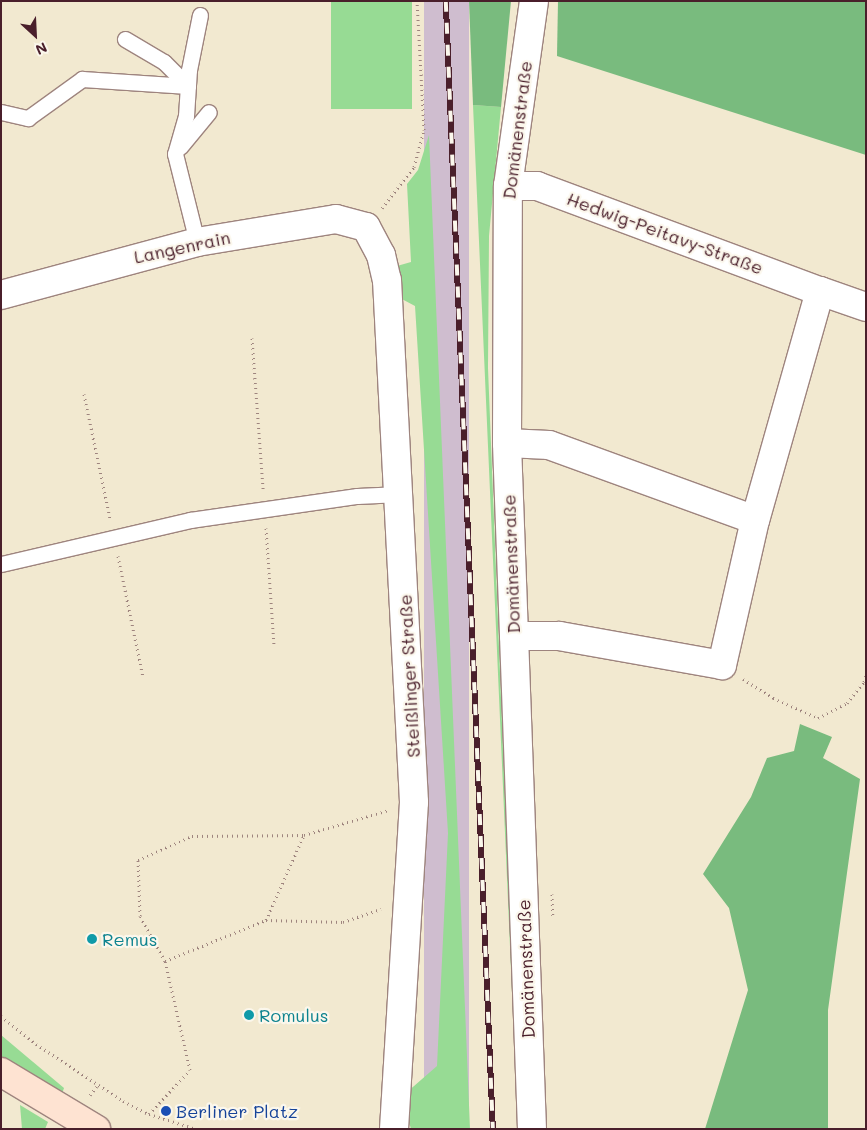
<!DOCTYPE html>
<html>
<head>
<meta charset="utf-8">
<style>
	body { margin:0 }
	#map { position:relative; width:867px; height:1130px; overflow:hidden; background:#f2e9d0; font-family:Mali,sans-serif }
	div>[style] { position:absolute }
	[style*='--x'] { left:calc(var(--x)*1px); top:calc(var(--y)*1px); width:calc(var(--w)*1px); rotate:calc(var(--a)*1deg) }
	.industrial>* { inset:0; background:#cfbdcf; transform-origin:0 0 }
	.green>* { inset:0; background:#97db94; transform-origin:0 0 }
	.forest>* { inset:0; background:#79bb7e }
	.path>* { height:3px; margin-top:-1.5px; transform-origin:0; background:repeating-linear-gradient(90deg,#9e847e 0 1px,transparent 0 5px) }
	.roads { filter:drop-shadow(1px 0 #9e847e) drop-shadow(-1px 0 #9e847e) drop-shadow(0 1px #9e847e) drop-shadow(0 -1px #9e847e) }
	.lane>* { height:15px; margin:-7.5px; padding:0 7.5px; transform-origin:7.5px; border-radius:7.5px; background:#fff }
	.street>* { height:28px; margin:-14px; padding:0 14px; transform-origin:14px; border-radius:14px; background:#fff }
	.secondary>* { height:28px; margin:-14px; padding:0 14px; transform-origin:14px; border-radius:14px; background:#fee3d2 }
	.rail>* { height:5.5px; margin-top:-2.75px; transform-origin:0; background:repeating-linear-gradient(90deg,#fbf7ec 0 11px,#4a1f2b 0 22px); box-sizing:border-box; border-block:1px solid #4a1f2b }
	.dots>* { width:14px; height:14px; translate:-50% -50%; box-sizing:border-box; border:2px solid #fbf7ec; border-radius:50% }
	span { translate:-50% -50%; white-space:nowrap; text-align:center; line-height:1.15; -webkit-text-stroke:4.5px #fbf7ec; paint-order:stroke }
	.street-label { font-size:18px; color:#4a1f2b }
	.culture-label { font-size:18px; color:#0d838f }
	.left { translate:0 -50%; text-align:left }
	.transit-label { font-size:18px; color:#164399 }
	.frame { position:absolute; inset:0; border:2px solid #4a1f2b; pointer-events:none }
	.north { position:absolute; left:10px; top:10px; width:50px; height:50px; -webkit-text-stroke:4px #fbf7ec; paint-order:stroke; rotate:155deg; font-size:14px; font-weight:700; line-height:20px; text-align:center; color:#4a1f2b }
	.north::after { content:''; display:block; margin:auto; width:18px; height:22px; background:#4a1f2b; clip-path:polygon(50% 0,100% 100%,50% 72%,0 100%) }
</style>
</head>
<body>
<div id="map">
	<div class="industrial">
		<i style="left:424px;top:1px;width:45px;height:1129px"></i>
	</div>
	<div class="green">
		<i style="left:331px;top:1px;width:81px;height:108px"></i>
		<i style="clip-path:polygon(473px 105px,501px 107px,489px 236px,488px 368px,518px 1129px)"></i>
		<i style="clip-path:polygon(429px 135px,470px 1129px,411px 1129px,405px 1108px,406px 1093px,437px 1066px,448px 833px,415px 306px,398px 297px,397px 266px,411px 262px,407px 184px,418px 170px)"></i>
		<i style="clip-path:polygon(1px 1035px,64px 1088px,61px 1097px,1px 1056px)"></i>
		<i style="clip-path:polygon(20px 1105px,48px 1122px,45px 1129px,22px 1129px)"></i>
	</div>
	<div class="forest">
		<i style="clip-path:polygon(469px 1px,511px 1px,501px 107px,473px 105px)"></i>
		<i style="clip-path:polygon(558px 1px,866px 1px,866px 155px,557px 56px)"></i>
		<i style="clip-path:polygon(800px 724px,832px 737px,823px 758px,860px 779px,828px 1010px,828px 1129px,705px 1129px,748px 990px,729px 908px,703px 874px,751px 797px,767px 758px,794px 751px)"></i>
	</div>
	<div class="path">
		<i style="--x:382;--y:208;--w:52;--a:-52"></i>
		<i style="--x:414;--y:167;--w:38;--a:-75"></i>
		<i style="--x:424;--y:130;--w:129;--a:-93.1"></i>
		<i style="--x:252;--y:338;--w:151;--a:85.8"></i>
		<i style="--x:84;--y:394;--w:127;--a:78.2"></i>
		<i style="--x:266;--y:528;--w:116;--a:86.1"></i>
		<i style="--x:118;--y:556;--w:124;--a:78.3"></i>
		<i style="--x:743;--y:679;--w:36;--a:32"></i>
		<i style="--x:773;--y:698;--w:49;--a:24"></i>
		<i style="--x:818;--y:718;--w:33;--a:-27"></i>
		<i style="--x:847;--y:703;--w:27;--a:-51"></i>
		<i style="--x:864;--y:682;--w:7;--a:-74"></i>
		<i style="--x:552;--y:894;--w:24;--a:88"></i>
		<i style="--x:266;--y:920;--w:93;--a:-65.9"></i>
		<i style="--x:165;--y:961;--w:51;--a:-119.1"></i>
		<i style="--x:140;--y:916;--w:56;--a:-92"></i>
		<i style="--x:138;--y:860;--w:59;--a:-24"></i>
		<i style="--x:192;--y:836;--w:112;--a:-0.5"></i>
		<i style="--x:304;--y:835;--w:89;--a:-16.4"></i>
		<i style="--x:1;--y:1016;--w:45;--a:38.7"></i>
		<i style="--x:36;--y:1044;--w:104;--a:33.2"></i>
		<i style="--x:123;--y:1101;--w:29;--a:27"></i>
		<i style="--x:149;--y:1114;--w:49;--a:17.7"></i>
		<i style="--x:90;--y:1095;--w:11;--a:-52"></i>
		<i style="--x:149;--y:1114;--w:60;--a:-47"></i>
		<i style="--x:190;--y:1070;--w:112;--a:-102.9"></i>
		<i style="--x:165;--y:961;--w:109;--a:-22.1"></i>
		<i style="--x:266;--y:920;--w:77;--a:1.5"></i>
		<i style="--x:343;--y:922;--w:40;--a:-18.9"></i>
	</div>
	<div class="roads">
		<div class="lane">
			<i style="--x:125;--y:39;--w:45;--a:30.5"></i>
			<i style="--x:164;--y:62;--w:34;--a:45"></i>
			<i style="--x:1;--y:112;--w:28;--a:13"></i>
			<i style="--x:28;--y:118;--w:67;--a:-35.8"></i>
			<i style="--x:82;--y:79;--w:106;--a:3.8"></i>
			<i style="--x:180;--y:147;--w:45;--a:-50.4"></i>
			<i style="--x:197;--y:242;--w:91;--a:-104"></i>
			<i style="--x:175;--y:154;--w:40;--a:-74"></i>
			<i style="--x:186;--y:116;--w:46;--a:-86.3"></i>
			<i style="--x:189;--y:70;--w:56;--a:-78.7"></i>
			<i style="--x:1;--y:564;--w:194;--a:-13.1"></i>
			<i style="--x:190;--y:520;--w:169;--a:-8.2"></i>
			<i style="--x:357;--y:496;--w:43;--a:-2.7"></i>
		</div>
		<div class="street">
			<i style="--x:508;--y:186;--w:29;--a:0"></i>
			<i style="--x:537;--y:186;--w:302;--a:20.4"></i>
			<i style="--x:820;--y:291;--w:238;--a:105.8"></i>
			<i style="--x:755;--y:520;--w:149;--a:102.8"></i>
			<i style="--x:722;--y:665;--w:166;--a:-169.9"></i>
			<i style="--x:559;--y:636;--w:45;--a:180"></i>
			<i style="--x:820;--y:291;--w:49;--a:19.2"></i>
			<i style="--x:1;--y:295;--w:203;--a:-15.1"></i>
			<i style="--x:197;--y:242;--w:141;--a:-9.4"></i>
			<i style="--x:336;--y:219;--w:31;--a:15"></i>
			<i style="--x:366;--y:227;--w:32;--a:62"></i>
			<i style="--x:381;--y:255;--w:26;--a:77"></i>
			<i style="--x:387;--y:280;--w:523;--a:87.04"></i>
			<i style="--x:414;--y:802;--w:328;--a:93.5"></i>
			<i style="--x:507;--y:443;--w:42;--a:2.7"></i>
			<i style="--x:549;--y:445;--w:219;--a:20"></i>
			<i style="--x:532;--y:1129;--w:686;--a:-92.09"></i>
			<i style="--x:507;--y:443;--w:257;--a:-89.8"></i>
			<i style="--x:508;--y:186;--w:187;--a:-82"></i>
		</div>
		<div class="secondary">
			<i style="--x:1;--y:1072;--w:111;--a:31"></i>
		</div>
	</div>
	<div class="rail">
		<i style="--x:446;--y:1;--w:1129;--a:87.61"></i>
	</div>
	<div class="dots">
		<i style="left:92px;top:939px;background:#0f9aa8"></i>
		<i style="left:249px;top:1015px;background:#0f9aa8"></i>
		<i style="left:166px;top:1111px;background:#1a4fb4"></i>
	</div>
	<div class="street-label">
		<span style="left:517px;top:130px;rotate:-83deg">Domänenstraße</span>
		<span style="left:665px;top:233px;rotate:20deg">Hedwig-Peitavy-Straße</span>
		<span style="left:182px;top:247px;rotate:-12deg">Langenrain</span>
		<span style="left:511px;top:564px;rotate:-92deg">Domänenstraße</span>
		<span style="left:409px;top:676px;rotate:-93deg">Steißlinger Straße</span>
		<span style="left:526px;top:969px;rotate:-92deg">Domänenstraße</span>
	</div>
	<div class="culture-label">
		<span class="left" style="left:102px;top:939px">Remus</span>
		<span class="left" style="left:259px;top:1015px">Romulus</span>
	</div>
	<div class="transit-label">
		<span class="left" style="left:176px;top:1111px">Berliner Platz</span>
	</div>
	<div class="frame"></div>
	<div class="north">N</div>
</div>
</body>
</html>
